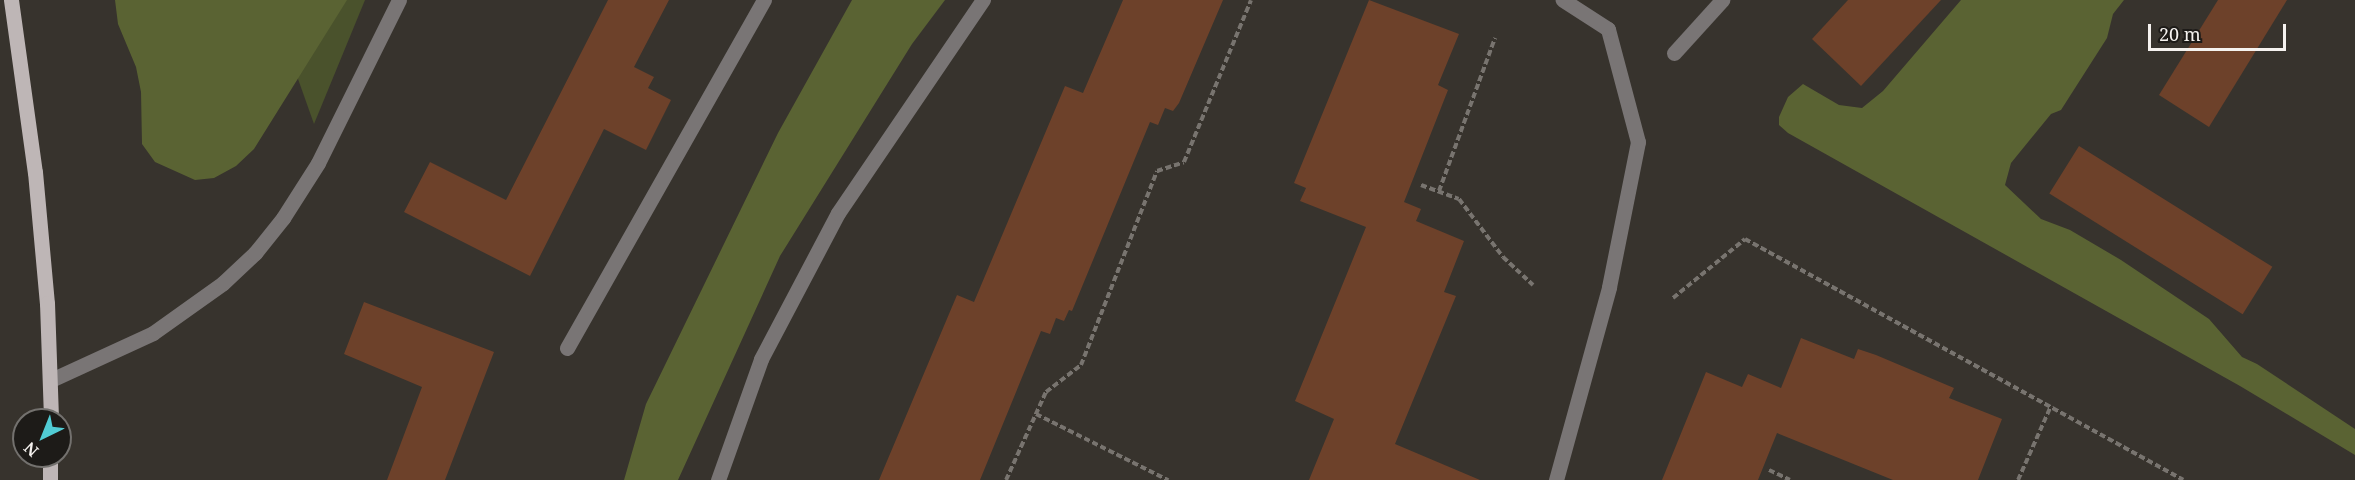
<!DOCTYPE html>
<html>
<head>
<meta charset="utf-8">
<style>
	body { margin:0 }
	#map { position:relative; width:2355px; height:480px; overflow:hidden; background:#37332d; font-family:"Noto Serif",serif }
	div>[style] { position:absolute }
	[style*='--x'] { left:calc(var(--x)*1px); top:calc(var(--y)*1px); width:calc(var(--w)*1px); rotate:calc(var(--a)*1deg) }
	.green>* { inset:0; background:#4a522c }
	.forest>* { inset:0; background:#5a6333 }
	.building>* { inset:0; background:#6d412a; transform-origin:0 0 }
	.path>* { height:4px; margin-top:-2px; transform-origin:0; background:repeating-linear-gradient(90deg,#78746f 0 6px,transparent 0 9px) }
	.minor>* { height:15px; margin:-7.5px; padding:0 7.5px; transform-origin:7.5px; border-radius:7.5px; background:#797575 }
	.major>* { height:15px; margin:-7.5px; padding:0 7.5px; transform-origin:7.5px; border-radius:7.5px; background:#beb6b6 }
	span { translate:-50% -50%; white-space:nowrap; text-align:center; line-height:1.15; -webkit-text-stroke:4.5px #1d1b18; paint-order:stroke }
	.north { position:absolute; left:12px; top:408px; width:60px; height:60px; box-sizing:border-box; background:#1d1b18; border:2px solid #73716e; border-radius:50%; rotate:223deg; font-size:16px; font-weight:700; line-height:24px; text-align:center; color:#f5f2ef }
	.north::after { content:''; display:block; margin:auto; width:21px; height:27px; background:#51ccd4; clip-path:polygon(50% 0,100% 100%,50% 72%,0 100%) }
	.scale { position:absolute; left:2148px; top:24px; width:138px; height:27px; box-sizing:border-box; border:3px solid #f5f2ef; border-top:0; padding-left:8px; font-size:18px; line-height:21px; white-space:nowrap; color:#f5f2ef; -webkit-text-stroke:4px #1d1b18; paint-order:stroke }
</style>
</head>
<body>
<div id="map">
	<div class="green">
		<i style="clip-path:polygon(270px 0,365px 0,314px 124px)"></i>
	</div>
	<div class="forest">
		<i style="clip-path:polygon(115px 0,347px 0,254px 149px,236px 166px,214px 178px,195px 180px,155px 162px,142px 144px,141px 92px,136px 67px,118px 24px)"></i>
		<i style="clip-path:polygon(852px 0,945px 0,912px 44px,780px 256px,678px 480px,624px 480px,646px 404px,778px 133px)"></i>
		<i style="clip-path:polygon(1961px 0,2124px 0,2113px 14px,2107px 38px,2061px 110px,2051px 114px,2011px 163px,2005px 185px,2041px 219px,2070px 230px,2121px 260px,2209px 319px,2242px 357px,2257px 364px,2355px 429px,2355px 455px,2240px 386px,1788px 133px,1779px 125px,1779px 117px,1788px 97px,1803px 84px,1839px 105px,1862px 108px,1883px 91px)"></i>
	</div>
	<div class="building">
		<i style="clip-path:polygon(608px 0,669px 0,634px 67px,654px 77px,648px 88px,671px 100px,646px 150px,604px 129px,530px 276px,404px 212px,430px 162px,506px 200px)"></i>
		<i style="clip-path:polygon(1123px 0,1223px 0,1179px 103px,1173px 111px,1165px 108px,1158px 125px,1150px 122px,1072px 311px,1069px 310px,1064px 321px,1056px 318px,1050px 334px,1041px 331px,980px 480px,879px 480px,957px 295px,974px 302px,1065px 86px,1083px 93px)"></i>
		<i style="clip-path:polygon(1369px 0,1459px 34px,1438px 85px,1448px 90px,1404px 202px,1421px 209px,1416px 221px,1464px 241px,1444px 292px,1456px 296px,1395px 444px,1480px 480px,1309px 480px,1334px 419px,1295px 401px,1366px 227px,1300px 201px,1306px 188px,1294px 183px)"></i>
		<i style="clip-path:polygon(1848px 0,1941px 0,1861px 86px,1812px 39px)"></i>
		<i style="clip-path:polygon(2218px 0,2287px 0,2209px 127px,2159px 95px)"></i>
		<i style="left:2079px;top:146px;width:228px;height:56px;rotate:32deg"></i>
		<i style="clip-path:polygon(364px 302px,494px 352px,445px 480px,387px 480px,422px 387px,344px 354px)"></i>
		<i style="clip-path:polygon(1801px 338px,1854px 359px,1858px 349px,1876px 355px,1954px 388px,1949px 398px,2002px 419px,1978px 480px,1893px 480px,1777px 433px,1758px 480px,1662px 480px,1706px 372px,1742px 387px,1748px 374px,1781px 388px)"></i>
	</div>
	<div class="path">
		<i style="--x:1421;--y:185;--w:40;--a:20.2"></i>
		<i style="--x:1459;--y:199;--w:73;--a:52.8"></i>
		<i style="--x:1503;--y:257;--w:41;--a:43"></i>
		<i style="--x:1439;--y:191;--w:163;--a:-69.9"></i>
		<i style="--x:1673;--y:298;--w:93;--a:-39.3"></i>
		<i style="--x:1745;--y:239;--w:500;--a:28.8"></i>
		<i style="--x:1036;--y:414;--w:148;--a:26.6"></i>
		<i style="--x:1769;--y:470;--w:23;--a:25"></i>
		<i style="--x:1006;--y:480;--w:97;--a:-65.6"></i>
		<i style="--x:1046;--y:392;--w:44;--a:-37.6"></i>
		<i style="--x:1081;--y:365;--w:208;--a:-68.6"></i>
		<i style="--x:1157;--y:171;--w:28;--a:-18"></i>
		<i style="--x:1184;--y:162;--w:175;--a:-67.5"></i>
		<i style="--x:2018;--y:480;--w:81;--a:-66"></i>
	</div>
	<div class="minor">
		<i style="--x:1674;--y:53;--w:72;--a:-47.8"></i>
		<i style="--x:567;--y:348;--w:400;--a:-60.5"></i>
		<i style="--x:51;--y:380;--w:112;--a:-24.7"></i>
		<i style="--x:153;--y:333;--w:86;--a:-35.5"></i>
		<i style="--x:223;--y:283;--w:44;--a:-43.2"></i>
		<i style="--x:255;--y:253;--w:45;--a:-51.3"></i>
		<i style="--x:283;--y:218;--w:65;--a:-57.5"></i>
		<i style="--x:318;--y:163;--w:182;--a:-63.6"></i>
		<i style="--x:718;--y:480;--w:128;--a:-70.4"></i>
		<i style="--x:761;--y:359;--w:165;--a:-62.2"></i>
		<i style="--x:838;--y:213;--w:258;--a:-55.8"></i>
		<i style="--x:1556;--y:480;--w:200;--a:-74.6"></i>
		<i style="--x:1609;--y:287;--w:148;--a:-78.7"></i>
		<i style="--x:1638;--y:142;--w:117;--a:-104.9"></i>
		<i style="--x:1608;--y:29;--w:54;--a:-147.2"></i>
	</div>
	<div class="major">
		<i style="--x:11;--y:0;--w:174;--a:82.1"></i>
		<i style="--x:35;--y:172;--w:132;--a:84.8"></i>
		<i style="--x:47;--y:303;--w:117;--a:88"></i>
		<i style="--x:50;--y:480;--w:24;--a:-90"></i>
	</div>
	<div class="north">N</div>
	<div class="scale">20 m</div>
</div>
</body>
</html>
